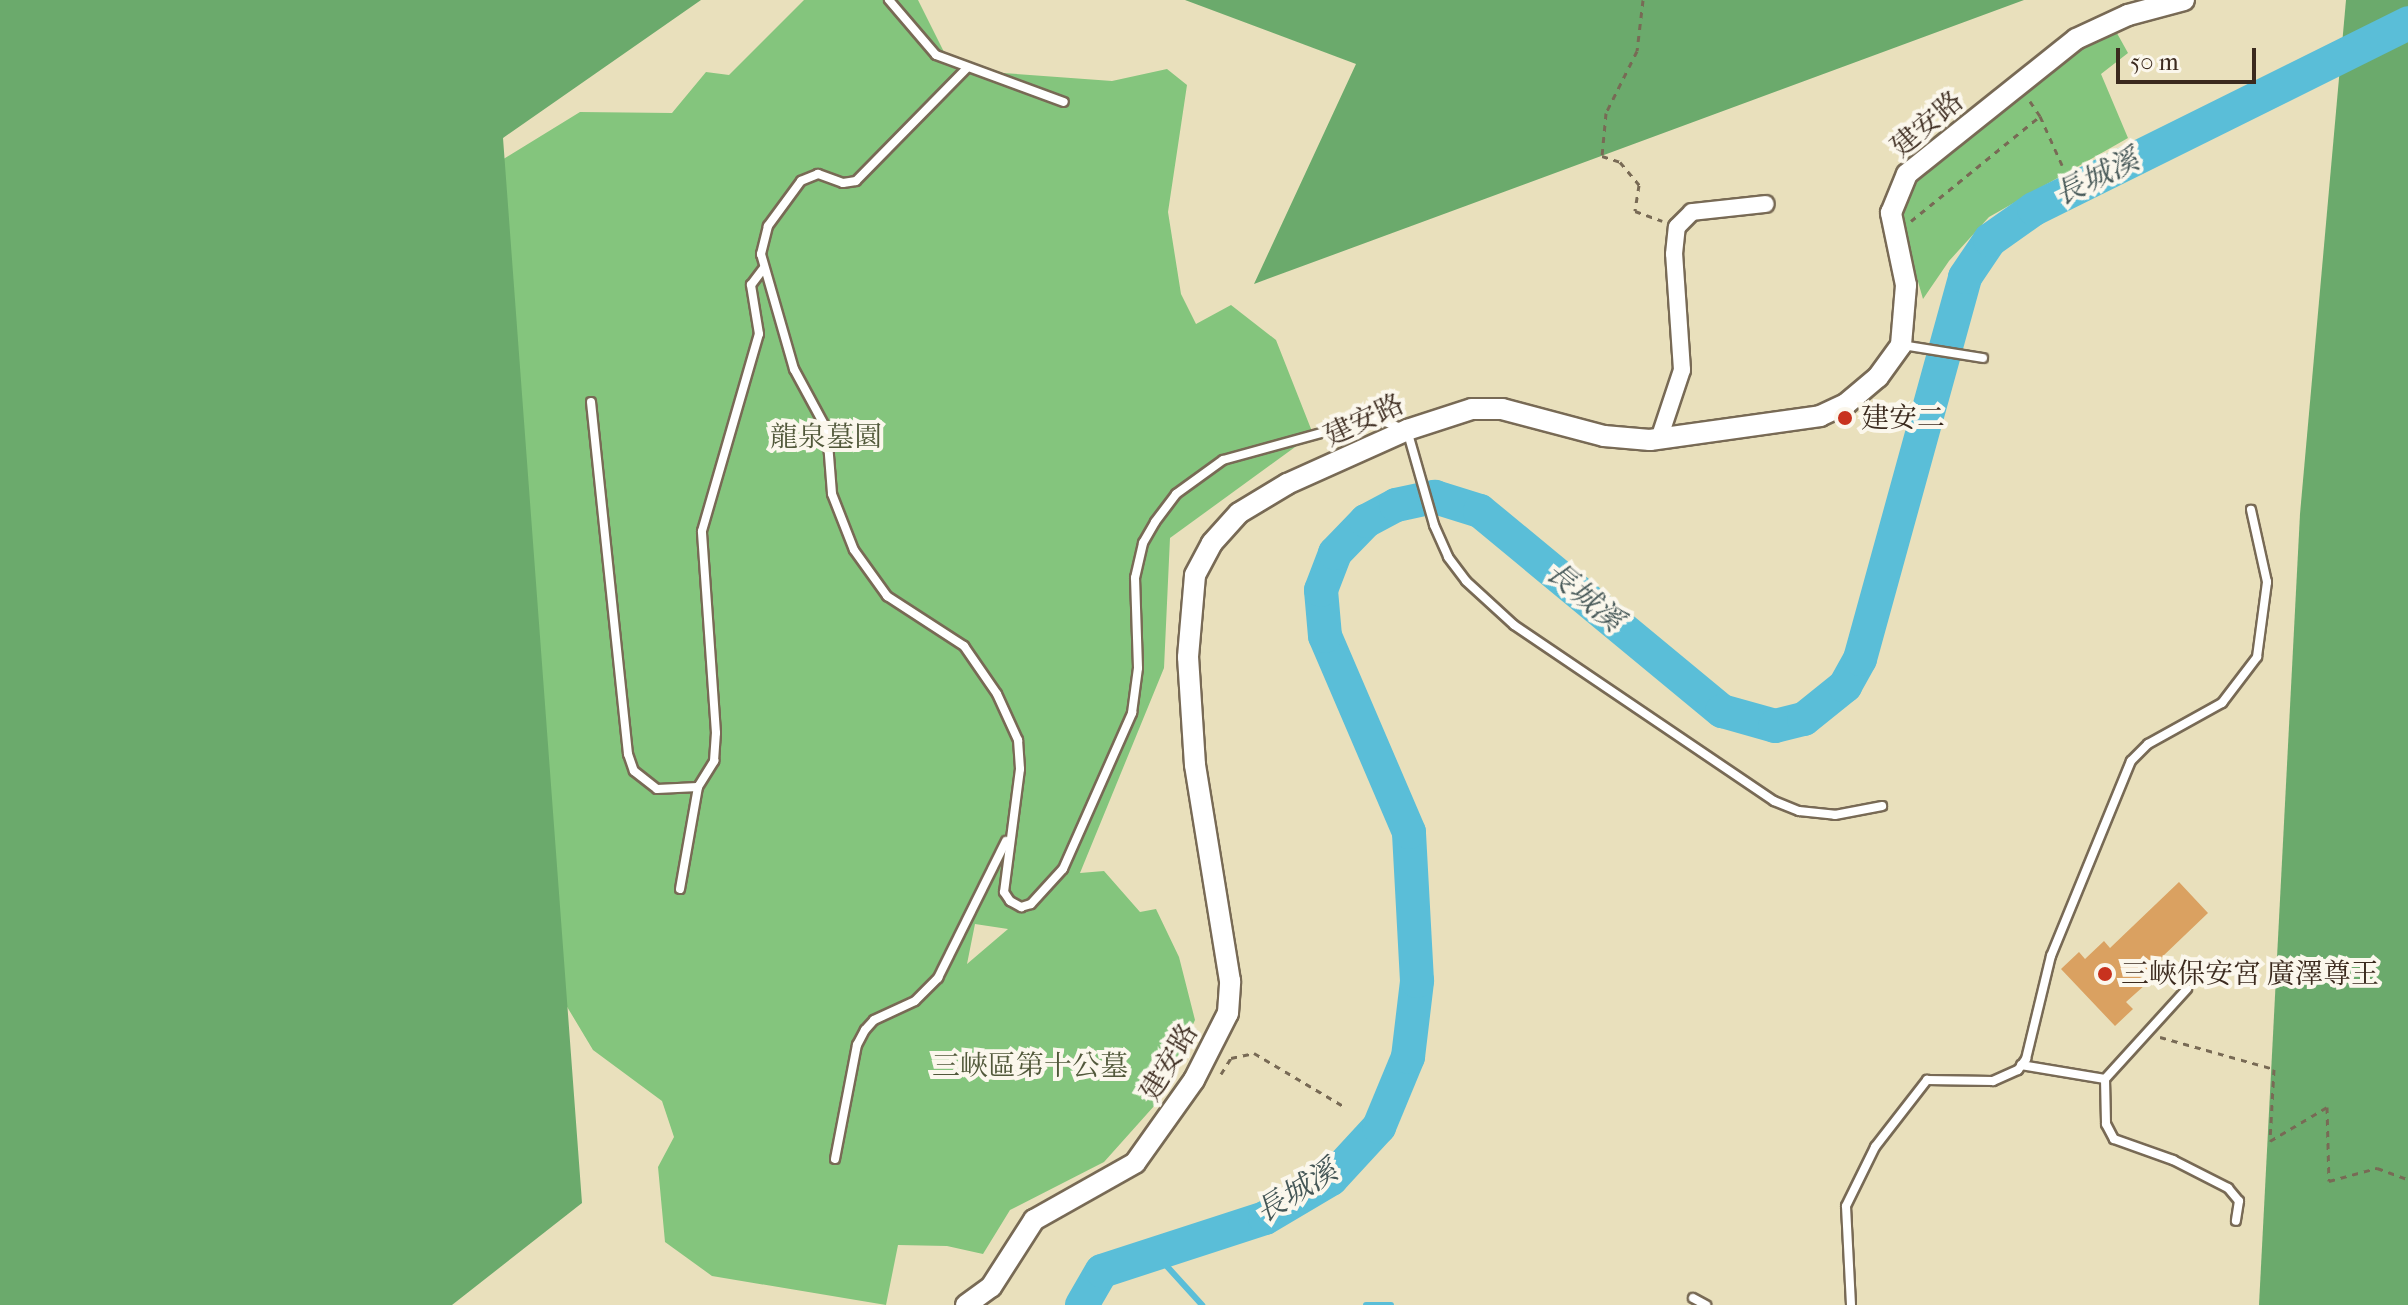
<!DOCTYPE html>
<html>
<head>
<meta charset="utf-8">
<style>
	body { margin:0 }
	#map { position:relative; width:2408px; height:1305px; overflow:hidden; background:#e9e0bc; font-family:"IM FELL French Canon","Noto Serif TC",serif }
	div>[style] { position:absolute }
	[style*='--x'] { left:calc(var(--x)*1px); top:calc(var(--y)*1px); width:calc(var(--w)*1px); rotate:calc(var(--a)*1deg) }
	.green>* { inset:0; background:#84c57d }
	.forest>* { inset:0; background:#6baa6c }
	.stream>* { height:6px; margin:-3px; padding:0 3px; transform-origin:3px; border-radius:3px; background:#5abed8 }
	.river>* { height:34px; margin:-17px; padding:0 17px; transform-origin:17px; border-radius:17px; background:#5abed8 }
	.building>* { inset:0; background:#daa161 }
	.path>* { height:3px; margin-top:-1.5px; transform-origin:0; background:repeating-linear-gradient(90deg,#786a55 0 6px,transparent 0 12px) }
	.roads { filter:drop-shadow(2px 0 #786a55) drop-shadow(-2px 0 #786a55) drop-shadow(0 2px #786a55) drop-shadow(0 -2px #786a55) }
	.service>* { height:8px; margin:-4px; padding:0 4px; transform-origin:4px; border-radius:4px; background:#fff }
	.minor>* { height:16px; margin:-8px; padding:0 8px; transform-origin:8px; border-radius:8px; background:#fff }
	.tertiary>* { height:20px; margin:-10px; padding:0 10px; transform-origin:10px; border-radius:10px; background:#fff }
	.dots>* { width:22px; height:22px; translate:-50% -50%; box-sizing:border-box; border:4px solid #fbf7ec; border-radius:50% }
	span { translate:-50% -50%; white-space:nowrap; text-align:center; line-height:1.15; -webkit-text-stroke:8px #fbf7ec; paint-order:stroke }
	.street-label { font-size:28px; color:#3b2a1e }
	.poi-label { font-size:28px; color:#3b2a1e }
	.left { translate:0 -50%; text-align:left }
	.park-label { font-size:28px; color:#51583a }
	.water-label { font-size:30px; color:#445656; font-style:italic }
	.scale { position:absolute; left:2116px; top:48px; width:140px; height:36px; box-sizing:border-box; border:4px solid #3b2a1e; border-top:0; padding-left:10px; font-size:24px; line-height:28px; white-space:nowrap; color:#3b2a1e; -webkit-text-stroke:6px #fbf7ec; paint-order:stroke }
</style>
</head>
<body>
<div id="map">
	<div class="green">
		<i style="clip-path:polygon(evenodd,804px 0,918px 0,945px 54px,1003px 73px,1112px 81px,1167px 69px,1187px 85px,1168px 212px,1181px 294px,1196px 324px,1231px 305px,1276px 340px,1313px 434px,1170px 538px,1164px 668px,1080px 873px,1104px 871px,1140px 912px,1156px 909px,1179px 957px,1195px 1020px,1155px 1105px,1104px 1162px,1010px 1210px,983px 1254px,947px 1246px,898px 1245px,886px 1305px,712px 1276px,665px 1242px,658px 1167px,674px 1137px,662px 1101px,593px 1050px,557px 990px,487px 169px,580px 112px,672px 113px,706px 72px,729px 75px,804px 0,975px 924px,1008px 929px,967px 964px,975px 924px)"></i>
		<i style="clip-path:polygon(2113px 26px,2128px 53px,2101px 74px,2128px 138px,1989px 217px,1949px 261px,1923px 299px,1900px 219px,1913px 180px)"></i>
	</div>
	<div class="forest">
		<i style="clip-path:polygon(0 0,701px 0,503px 138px,582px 1203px,452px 1305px,0 1305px)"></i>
		<i style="clip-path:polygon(1185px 0,2024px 0,1254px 284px,1356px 64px)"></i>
		<i style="clip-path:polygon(2346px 0,2408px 0,2408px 1305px,2259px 1305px,2300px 514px)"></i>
	</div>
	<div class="stream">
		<i style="--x:1154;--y:1252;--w:72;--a:47.8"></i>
		<i style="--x:1366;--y:1305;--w:25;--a:0"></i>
	</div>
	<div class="river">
		<i style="--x:1082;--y:1305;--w:39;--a:-60"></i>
		<i style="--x:1102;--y:1271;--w:171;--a:-18"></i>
		<i style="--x:1265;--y:1218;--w:77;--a:-30.6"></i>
		<i style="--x:1331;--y:1179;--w:71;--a:-47.3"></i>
		<i style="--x:1379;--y:1127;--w:76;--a:-67.5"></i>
		<i style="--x:1408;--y:1057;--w:77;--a:-83.2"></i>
		<i style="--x:1417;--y:981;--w:149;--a:-93.1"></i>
		<i style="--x:1409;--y:832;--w:213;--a:-113.2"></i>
		<i style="--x:1325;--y:636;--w:46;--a:-95"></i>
		<i style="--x:1321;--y:590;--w:40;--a:-69"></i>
		<i style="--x:1335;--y:553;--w:45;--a:-45.9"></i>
		<i style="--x:1366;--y:521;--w:34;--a:-28"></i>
		<i style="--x:1396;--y:505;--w:40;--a:-12"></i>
		<i style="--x:1435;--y:497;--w:47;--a:17.3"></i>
		<i style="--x:1480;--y:511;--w:314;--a:39.6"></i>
		<i style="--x:1722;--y:711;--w:55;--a:15.8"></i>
		<i style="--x:1775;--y:726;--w:30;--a:-14"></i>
		<i style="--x:1804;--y:719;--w:53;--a:-38.8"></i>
		<i style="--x:1845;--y:686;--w:31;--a:-61"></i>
		<i style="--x:1860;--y:659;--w:396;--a:-74.6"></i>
		<i style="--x:1965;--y:277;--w:45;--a:-56"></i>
		<i style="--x:1990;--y:240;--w:54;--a:-35.2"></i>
		<i style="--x:2034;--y:209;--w:418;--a:-26.4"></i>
	</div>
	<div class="building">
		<i style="clip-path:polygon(2179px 882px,2208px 913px,2139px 979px,2145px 985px,2126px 1002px,2133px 1009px,2115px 1026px,2061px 969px,2079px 952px,2085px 959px,2104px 941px,2110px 948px)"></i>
	</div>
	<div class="path">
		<i style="--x:1643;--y:0;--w:51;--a:96.7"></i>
		<i style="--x:1637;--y:51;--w:69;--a:116.6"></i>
		<i style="--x:1606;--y:113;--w:43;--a:95.3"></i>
		<i style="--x:1602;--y:156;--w:19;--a:18"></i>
		<i style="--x:1620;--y:162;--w:30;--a:50"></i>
		<i style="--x:1639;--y:185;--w:26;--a:99"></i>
		<i style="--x:1635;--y:211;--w:29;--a:20"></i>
		<i style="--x:2040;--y:116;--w:54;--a:65.8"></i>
		<i style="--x:1911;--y:221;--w:166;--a:-39.1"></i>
		<i style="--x:2040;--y:116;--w:18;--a:-124"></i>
		<i style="--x:2160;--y:1037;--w:118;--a:15.7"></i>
		<i style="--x:2274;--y:1069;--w:72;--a:93.2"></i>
		<i style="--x:2270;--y:1141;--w:66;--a:-30.8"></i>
		<i style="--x:2327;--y:1107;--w:74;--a:88.5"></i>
		<i style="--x:2329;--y:1181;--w:50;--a:-15.2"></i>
		<i style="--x:2377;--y:1168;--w:33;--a:20"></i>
		<i style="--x:1221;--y:1074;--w:19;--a:-58"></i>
		<i style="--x:1231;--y:1058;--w:24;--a:-12"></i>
		<i style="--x:1254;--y:1053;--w:106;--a:30.7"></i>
	</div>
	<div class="roads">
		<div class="service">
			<i style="--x:889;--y:0;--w:72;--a:49.5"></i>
			<i style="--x:936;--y:55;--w:136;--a:20.2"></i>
			<i style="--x:966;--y:69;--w:157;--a:134.5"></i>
			<i style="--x:856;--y:181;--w:13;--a:171"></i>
			<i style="--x:843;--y:183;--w:27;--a:-160"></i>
			<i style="--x:818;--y:174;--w:18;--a:158"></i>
			<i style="--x:801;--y:181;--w:56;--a:126.3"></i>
			<i style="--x:768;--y:226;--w:29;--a:104"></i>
			<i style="--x:761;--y:254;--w:120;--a:74"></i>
			<i style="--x:794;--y:369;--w:69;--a:61.6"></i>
			<i style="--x:827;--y:430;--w:64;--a:85.5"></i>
			<i style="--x:832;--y:494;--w:60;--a:68.6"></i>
			<i style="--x:854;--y:550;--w:57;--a:54.3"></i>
			<i style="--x:887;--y:596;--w:92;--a:33"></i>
			<i style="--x:964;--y:646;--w:58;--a:55.5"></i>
			<i style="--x:997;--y:694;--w:51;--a:65.5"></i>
			<i style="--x:1018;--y:740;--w:29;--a:86"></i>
			<i style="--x:1020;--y:769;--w:124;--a:97.4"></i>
			<i style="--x:1004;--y:892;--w:11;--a:56"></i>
			<i style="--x:1010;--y:901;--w:13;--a:29"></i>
			<i style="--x:1021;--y:907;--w:10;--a:-17"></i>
			<i style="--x:1031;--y:904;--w:47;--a:-47.6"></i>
			<i style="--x:1063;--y:869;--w:171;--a:-66.1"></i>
			<i style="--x:1132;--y:713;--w:45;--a:-82.4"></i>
			<i style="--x:1138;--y:668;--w:90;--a:-91.9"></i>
			<i style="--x:1135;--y:578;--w:36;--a:-77"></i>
			<i style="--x:1143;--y:543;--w:24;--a:-60"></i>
			<i style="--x:1155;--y:522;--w:35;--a:-53"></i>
			<i style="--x:1176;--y:494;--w:58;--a:-35.9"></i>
			<i style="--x:1223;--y:460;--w:158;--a:-15.4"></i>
			<i style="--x:1375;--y:418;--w:34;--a:21"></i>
			<i style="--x:1407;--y:430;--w:99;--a:74.1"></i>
			<i style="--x:1434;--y:525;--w:35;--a:66"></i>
			<i style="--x:1448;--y:557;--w:30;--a:53"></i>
			<i style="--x:1466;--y:581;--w:65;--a:42.5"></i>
			<i style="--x:1514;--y:625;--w:314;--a:34.1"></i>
			<i style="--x:1774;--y:801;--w:27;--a:22"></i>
			<i style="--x:1799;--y:811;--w:36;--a:6"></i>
			<i style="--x:1835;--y:815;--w:48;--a:-10.8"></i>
			<i style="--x:1902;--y:345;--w:82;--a:9.1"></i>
			<i style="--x:591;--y:402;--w:354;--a:84"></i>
			<i style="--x:628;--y:754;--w:18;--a:71"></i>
			<i style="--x:634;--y:771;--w:29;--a:38"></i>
			<i style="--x:657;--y:789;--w:41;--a:-2.8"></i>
			<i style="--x:698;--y:787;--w:31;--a:-58"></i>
			<i style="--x:714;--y:761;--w:28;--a:-86"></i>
			<i style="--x:716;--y:733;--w:202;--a:-94"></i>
			<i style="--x:702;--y:531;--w:205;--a:-73.9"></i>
			<i style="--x:759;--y:334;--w:50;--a:-99.3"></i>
			<i style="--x:751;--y:285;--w:21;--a:-53"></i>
			<i style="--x:680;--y:889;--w:104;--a:-80"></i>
			<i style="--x:2021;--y:1065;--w:85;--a:9.5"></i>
			<i style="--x:2105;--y:1079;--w:122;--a:-47.7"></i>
			<i style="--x:2105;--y:1079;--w:45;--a:88.7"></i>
			<i style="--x:2106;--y:1124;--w:17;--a:62"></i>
			<i style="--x:2114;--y:1139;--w:63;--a:19.6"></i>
			<i style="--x:2173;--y:1160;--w:62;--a:27"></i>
			<i style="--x:2228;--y:1188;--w:17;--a:50"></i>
			<i style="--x:2239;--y:1201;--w:20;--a:99"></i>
			<i style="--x:835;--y:1159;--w:116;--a:-79.1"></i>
			<i style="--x:857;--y:1045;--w:17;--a:-62"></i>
			<i style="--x:865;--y:1030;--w:13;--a:-48"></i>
			<i style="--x:874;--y:1020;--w:45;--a:-24.9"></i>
			<i style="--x:915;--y:1001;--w:33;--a:-45"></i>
			<i style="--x:938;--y:978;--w:153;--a:-63.6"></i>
			<i style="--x:1693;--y:1298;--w:15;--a:28"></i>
			<i style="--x:1851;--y:1305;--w:99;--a:-92.9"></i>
			<i style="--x:1846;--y:1206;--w:66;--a:-63.8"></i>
			<i style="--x:1875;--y:1147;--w:85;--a:-52.2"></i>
			<i style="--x:1927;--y:1080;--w:66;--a:0.9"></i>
			<i style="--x:1993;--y:1081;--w:27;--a:-24"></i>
			<i style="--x:2018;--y:1070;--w:14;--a:-54"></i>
			<i style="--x:2026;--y:1059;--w:106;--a:-76.4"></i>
			<i style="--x:2051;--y:956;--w:211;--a:-67.7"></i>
			<i style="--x:2131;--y:761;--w:24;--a:-45"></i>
			<i style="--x:2148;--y:744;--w:85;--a:-29"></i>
			<i style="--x:2222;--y:703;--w:58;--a:-52.7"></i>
			<i style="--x:2257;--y:657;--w:76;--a:-82.4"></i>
			<i style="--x:2267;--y:582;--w:74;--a:-102.5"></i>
		</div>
		<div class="minor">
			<i style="--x:1659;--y:439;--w:73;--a:-71.6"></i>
			<i style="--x:1682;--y:370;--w:116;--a:-93.9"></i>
			<i style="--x:1674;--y:254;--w:27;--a:-84"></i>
			<i style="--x:1677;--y:227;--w:21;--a:-45"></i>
			<i style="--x:1692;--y:212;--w:74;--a:-6.2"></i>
		</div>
		<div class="tertiary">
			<i style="--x:966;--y:1305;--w:31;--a:-36"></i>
			<i style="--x:991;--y:1287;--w:80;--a:-57.3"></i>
			<i style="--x:1034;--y:1220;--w:116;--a:-29.4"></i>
			<i style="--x:1135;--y:1163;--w:102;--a:-54.6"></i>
			<i style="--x:1194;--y:1080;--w:75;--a:-63.1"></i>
			<i style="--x:1228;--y:1013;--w:32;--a:-86"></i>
			<i style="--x:1230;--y:981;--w:219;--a:-99.2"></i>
			<i style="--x:1195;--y:765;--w:108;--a:-93.7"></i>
			<i style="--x:1188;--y:657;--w:82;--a:-85.1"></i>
			<i style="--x:1195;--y:575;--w:36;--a:-62"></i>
			<i style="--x:1212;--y:543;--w:40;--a:-48"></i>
			<i style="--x:1239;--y:513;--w:56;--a:-31.1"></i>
			<i style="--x:1287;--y:484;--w:132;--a:-24.2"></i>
			<i style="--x:1407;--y:430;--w:68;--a:-17.9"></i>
			<i style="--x:1472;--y:409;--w:30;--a:0"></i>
			<i style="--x:1502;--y:409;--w:106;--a:14.8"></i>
			<i style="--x:1604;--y:436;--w:46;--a:5"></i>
			<i style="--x:1650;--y:440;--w:172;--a:-8"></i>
			<i style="--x:1820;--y:416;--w:29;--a:-25"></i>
			<i style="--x:1846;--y:404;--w:42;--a:-40.2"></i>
			<i style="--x:1878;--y:377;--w:39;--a:-54"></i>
			<i style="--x:1901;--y:345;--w:60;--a:-85.2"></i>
			<i style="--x:1906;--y:285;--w:74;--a:-101.8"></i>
			<i style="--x:1891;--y:213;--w:42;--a:-67.7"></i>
			<i style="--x:1907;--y:174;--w:216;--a:-38.6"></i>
			<i style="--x:2076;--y:39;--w:57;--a:-24.8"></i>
			<i style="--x:2128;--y:15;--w:58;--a:-15"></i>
		</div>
	</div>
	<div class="dots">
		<i style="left:1845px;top:418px;background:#c8321e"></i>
		<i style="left:2105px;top:974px;background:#c8321e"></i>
	</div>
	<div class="street-label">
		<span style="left:1927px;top:124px;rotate:-40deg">建安路</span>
		<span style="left:1364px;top:420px;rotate:-25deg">建安路</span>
		<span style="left:1169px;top:1062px;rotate:-59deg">建安路</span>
	</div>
	<div class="poi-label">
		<span class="left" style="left:1861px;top:418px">建安二</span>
		<span class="left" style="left:2121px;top:974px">三峽保安宮 廣澤尊王</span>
	</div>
	<div class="park-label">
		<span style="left:826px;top:437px">龍泉墓園</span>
		<span style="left:1030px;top:1066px">三峽區第十公墓</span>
	</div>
	<div class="water-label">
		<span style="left:2097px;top:178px;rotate:-26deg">長城溪</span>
		<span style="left:1584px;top:597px;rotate:40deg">長城溪</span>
		<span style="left:1297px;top:1192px;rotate:-32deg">長城溪</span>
	</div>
	<div class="scale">50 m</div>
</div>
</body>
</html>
